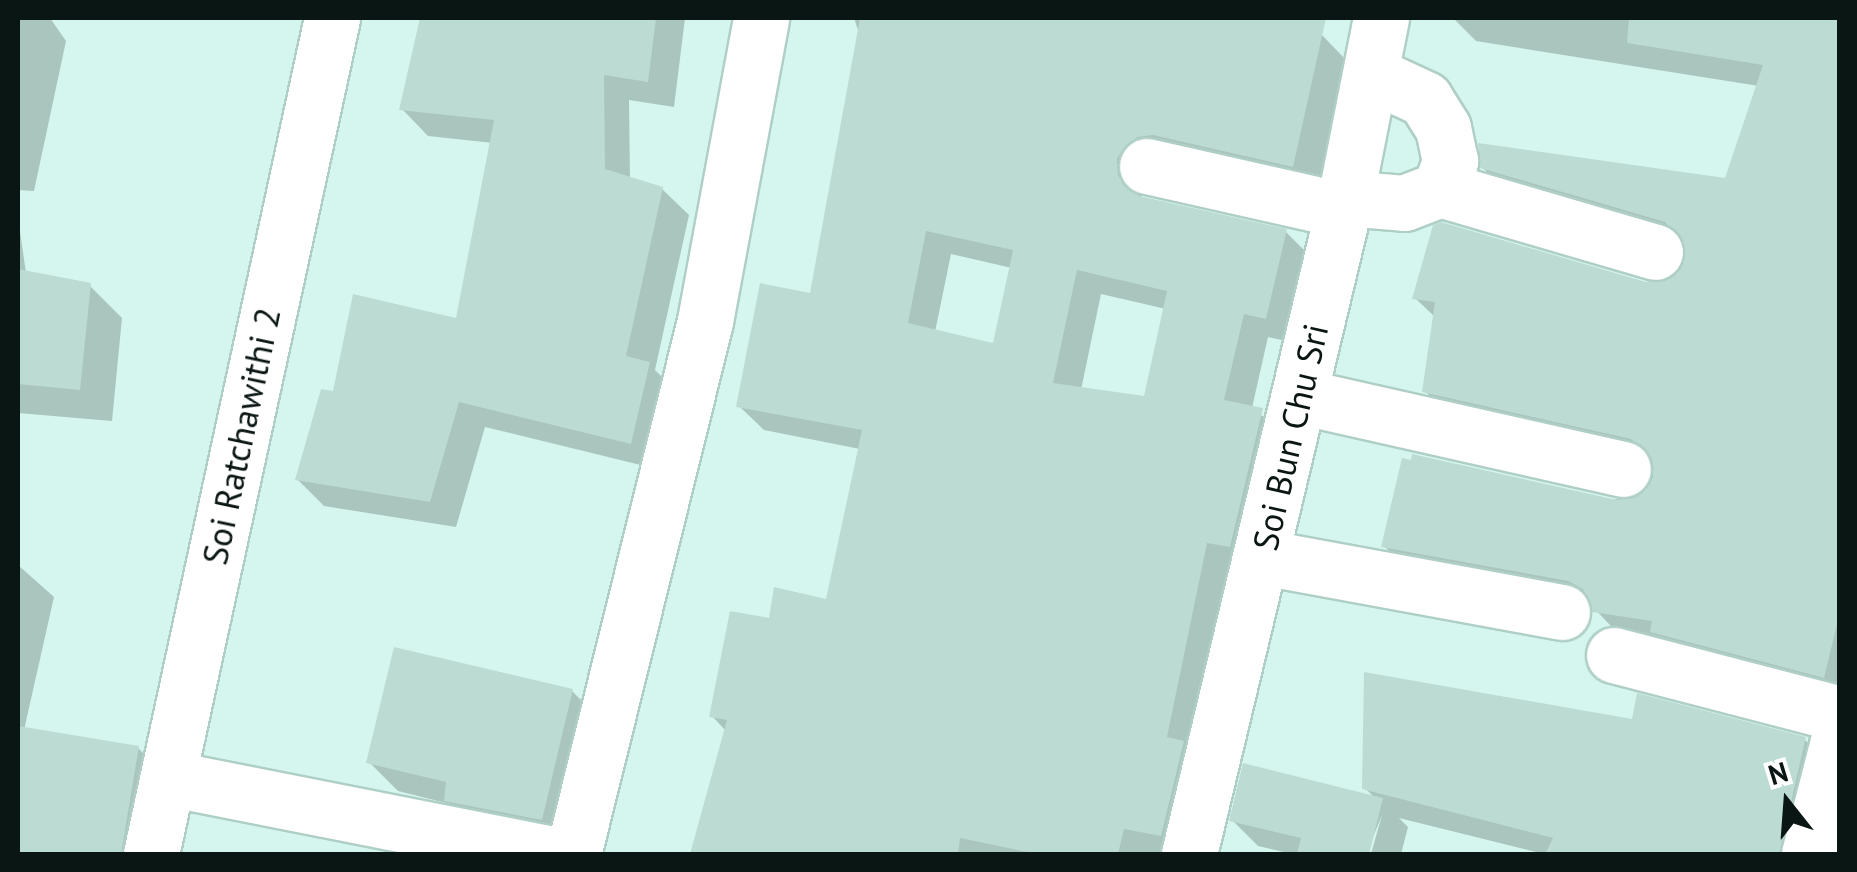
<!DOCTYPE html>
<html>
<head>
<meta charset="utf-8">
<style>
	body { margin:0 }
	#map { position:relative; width:1857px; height:872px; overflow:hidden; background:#d5f6ee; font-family:"PT Sans",sans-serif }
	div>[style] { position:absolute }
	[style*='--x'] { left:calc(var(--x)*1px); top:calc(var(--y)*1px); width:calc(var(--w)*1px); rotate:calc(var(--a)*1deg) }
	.shadow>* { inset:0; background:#0003 }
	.building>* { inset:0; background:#bbdbd3 }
	.roads { filter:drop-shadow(2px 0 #afcfc6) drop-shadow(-2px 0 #afcfc6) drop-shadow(0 2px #afcfc6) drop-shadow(0 -2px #afcfc6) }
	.minor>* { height:55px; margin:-27.5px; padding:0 27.5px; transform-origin:27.5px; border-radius:27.5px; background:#fff }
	span { translate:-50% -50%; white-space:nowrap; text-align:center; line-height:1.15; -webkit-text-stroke:10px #fff; paint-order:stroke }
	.street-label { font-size:35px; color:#0a1614 }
	.frame { position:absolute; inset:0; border:20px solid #0a1614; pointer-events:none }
	.north { position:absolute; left:1737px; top:752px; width:100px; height:100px; -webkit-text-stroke:8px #fff; paint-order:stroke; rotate:343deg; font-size:28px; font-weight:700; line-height:40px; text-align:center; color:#0a1614 }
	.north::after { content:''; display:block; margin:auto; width:35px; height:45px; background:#0a1614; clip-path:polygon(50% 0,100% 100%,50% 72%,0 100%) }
</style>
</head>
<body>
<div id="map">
	<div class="shadow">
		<i style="clip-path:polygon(18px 18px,50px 18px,66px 41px,34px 191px,18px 190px)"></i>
		<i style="clip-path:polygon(444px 18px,685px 18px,674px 107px,629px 100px,630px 179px,662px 189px,689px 215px,655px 370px,675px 390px,657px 469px,485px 427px,456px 527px,324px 506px,297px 479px,335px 393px,458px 321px,493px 143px,428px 136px,402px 109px,438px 45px)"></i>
		<i style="clip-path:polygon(evenodd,854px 18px,1267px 18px,1265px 24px,1322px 35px,1346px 60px,1317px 190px,1141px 184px,1141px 199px,1286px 232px,1310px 256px,1291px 342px,1268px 337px,1252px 408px,1287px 435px,1187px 854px,692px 854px,726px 731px,712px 716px,771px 621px,828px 602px,860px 449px,764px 430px,739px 406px,812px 295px,860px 36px,854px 18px,951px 254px,1012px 268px,995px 346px,935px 332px,951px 254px,854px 18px,1101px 294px,1166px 309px,1146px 399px,1081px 390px,1101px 294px)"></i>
		<i style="clip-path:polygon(1453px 18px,1840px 18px,1840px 704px,1623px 639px,1593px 607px,1412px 574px,1384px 546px,1647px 493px,1655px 465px,1453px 419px,1425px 391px,1436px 318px,1415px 298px,1647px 285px,1677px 277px,1688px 247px,1510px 195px,1482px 167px,1727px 181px,1759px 86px,1476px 41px)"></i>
		<i style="clip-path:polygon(18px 217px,26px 273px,90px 286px,122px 318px,112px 421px,18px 413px)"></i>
		<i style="clip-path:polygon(18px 565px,54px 597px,24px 730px,138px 748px,169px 779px,158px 854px,18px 854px)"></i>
		<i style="clip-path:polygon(572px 691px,601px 720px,571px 848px,475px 829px,450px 804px,398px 791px,369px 762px)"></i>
		<i style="clip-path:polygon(1634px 722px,1805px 740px,1833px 768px,1814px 854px,1544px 854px,1399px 818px,1408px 827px,1401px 854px,1371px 854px,1382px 815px,1366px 854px,1292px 854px,1258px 846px,1232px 820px,1376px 799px,1365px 788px)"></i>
	</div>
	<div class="building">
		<i style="clip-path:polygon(420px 18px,656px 18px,648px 82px,604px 75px,605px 169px,663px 187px,626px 356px,650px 362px,631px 444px,459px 402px,430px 502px,295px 480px,321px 389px,333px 391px,353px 294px,456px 318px,494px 120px,399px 110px)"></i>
		<i style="clip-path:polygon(evenodd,860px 18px,1326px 18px,1293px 167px,1153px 135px,1137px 137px,1117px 158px,1118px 176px,1139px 196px,1287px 229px,1266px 319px,1244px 314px,1224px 400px,1263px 408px,1230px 547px,1207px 543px,1167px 737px,1184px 741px,1161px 836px,1124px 829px,1118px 854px,1037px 854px,960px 838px,958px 854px,690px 854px,727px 720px,709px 717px,730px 611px,769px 618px,774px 587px,826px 599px,862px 430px,736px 407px,760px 283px,810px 293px,860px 18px,926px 231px,1013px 250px,993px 343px,908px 323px,926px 231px,860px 18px,1077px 270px,1167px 291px,1144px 396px,1053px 383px,1077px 270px)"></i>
		<i style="clip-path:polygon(1629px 18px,1840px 18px,1840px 612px,1824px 678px,1650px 632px,1652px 621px,1592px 612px,1583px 589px,1568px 581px,1381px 547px,1402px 458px,1411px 460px,1412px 454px,1617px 500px,1645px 491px,1653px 477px,1652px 459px,1631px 439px,1422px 392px,1435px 302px,1412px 299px,1433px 225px,1441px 222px,1646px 282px,1677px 274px,1685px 246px,1665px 222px,1480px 168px,1478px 143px,1725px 178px,1763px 65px,1627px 43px)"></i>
		<i style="clip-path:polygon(18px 269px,91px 283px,80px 390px,18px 384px)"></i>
		<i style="clip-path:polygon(394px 647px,573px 689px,542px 820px,444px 801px,446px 782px,366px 763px)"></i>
		<i style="clip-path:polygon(1364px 672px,1632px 719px,1637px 693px,1806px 737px,1779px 854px,1545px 854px,1553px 838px,1362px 789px)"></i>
		<i style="clip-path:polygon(18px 726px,139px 746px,121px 854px,18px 854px)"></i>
		<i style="clip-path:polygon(1243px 763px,1383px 798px,1369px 854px,1297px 854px,1301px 838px,1229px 821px)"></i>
	</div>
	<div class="roads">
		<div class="minor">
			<i style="--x:1147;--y:166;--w:201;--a:12.7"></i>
			<i style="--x:1440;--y:189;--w:224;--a:16.3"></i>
			<i style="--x:1345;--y:198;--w:59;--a:4.8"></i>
			<i style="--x:1404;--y:203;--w:39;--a:-21"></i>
			<i style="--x:1440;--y:189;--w:30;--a:-70"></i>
			<i style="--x:1450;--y:161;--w:34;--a:-102"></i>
			<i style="--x:1443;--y:128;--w:34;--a:-122"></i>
			<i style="--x:1425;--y:99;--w:60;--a:-155.2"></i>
			<i style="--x:1299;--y:396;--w:332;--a:12.7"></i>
			<i style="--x:1262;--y:557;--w:305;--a:10.4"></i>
			<i style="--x:1614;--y:655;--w:234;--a:14.6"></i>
			<i style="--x:168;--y:778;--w:390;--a:11.2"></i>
			<i style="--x:151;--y:854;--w:855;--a:-77.78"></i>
			<i style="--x:573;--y:854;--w:549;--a:-76.09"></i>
			<i style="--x:705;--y:321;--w:308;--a:-79.5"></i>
			<i style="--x:1189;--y:854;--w:662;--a:-76.55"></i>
			<i style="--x:1343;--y:210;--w:196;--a:-78.8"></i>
			<i style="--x:1809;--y:854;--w:125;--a:-75.6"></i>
		</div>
	</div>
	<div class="street-label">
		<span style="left:241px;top:436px;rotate:-78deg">Soi Ratchawithi 2</span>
		<span style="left:1290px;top:437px;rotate:-77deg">Soi Bun Chu Sri</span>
	</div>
	<div class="frame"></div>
	<div class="north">N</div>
</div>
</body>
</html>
